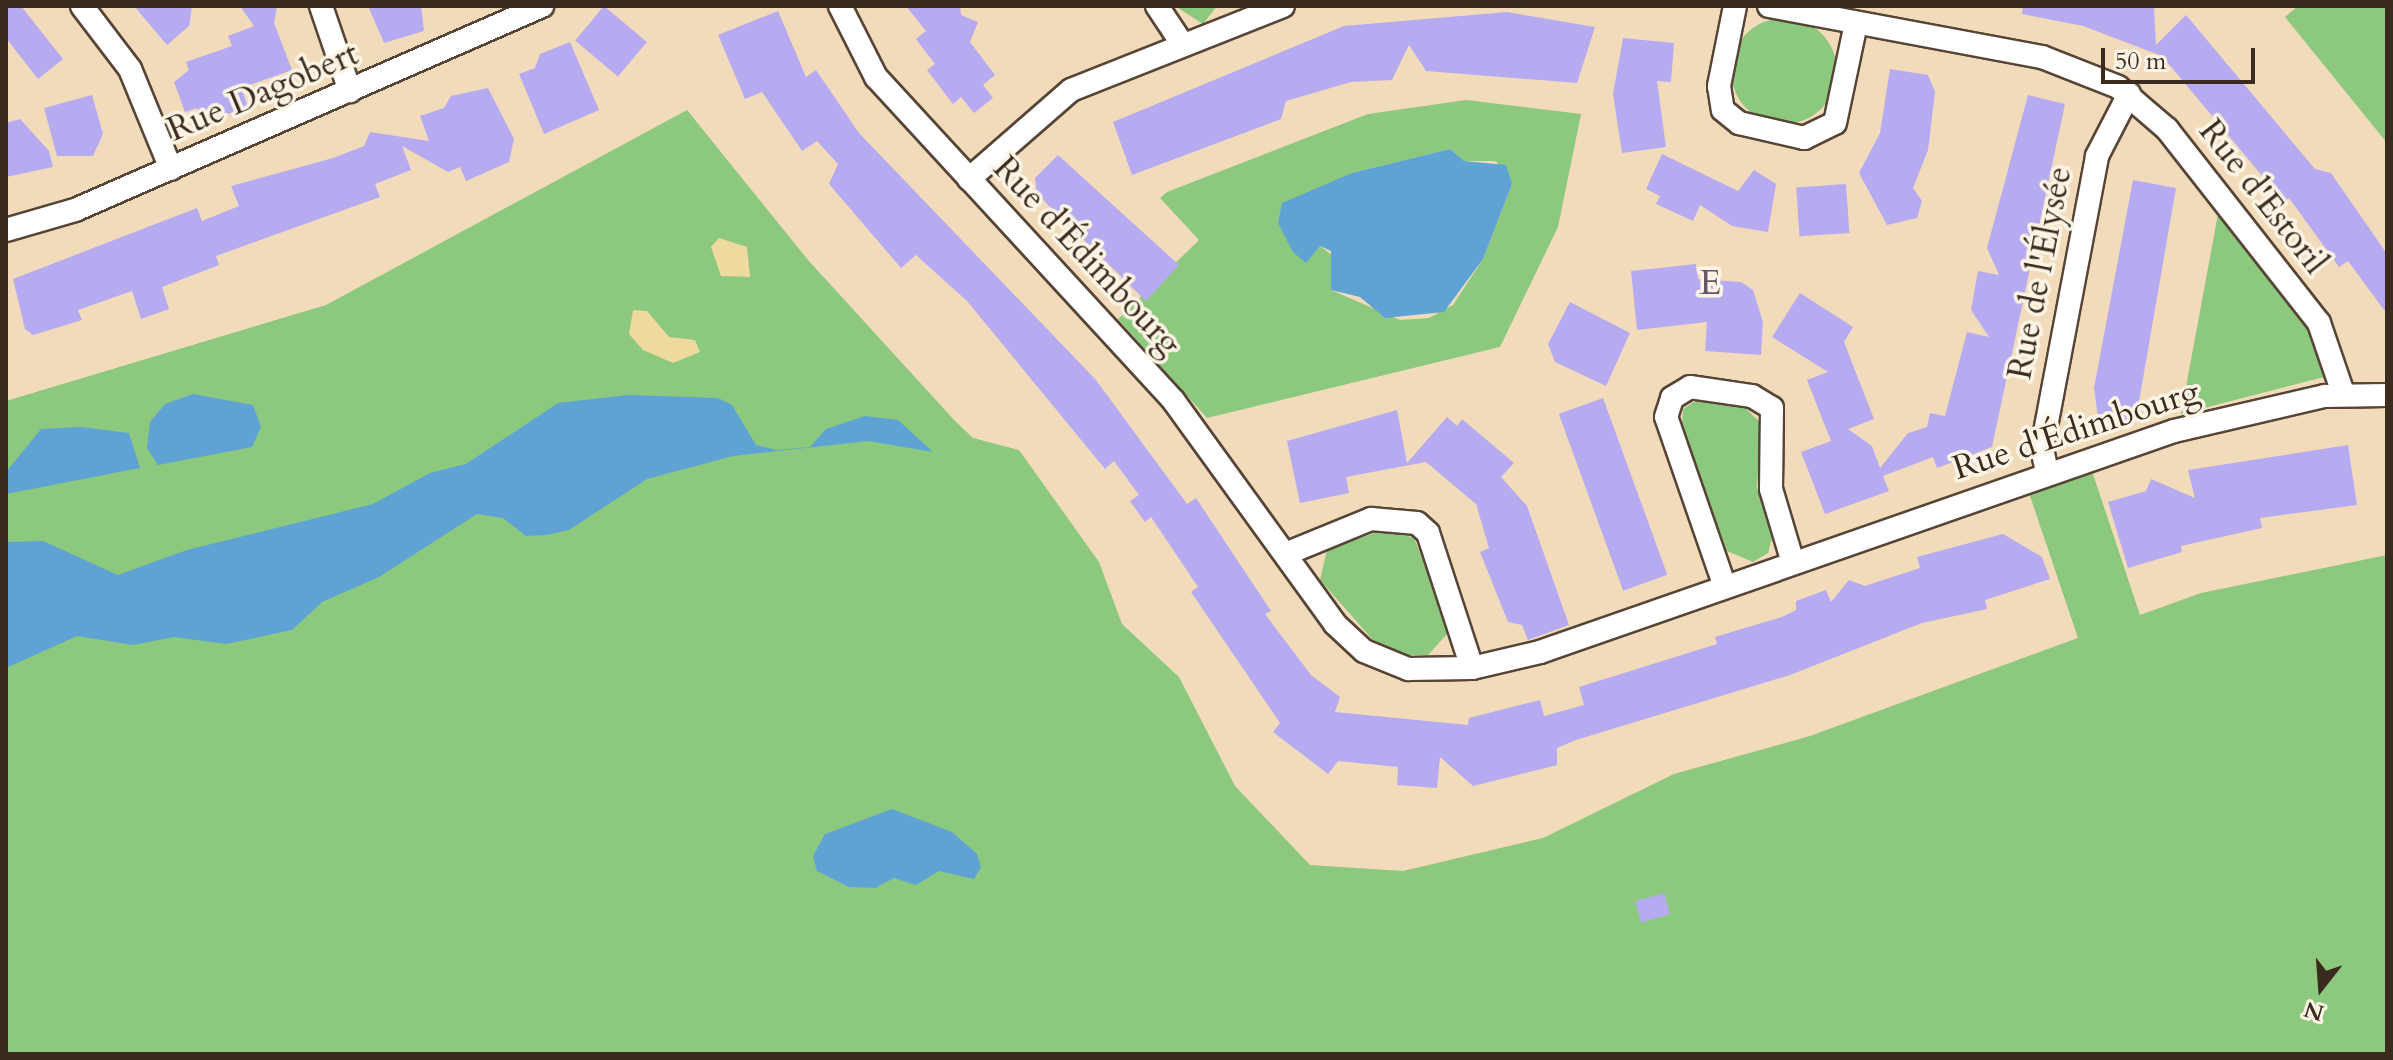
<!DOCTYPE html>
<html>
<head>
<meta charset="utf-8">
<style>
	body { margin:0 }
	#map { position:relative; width:2393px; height:1060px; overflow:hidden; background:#f2dbbb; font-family:Cardo,serif }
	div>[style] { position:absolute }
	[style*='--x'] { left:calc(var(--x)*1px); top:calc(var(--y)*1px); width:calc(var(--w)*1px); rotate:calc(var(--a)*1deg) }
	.green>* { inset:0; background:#8cc87d }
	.round { border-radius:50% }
	.sand>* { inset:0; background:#eeda9e }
	.water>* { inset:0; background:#5ea3d4 }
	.building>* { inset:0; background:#b6abf1; transform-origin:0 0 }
	.roads { filter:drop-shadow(2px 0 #564536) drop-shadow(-2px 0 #564536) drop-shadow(0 2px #564536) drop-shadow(0 -2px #564536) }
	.minor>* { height:22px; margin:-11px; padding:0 11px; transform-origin:11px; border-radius:11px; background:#fff }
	span { translate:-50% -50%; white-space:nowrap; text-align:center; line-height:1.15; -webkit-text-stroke:7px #fcf5e5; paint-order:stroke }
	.street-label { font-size:34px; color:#3b2a1e }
	.neighbourhood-label { font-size:36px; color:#665768; letter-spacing:2px }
	.frame { position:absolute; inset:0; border:8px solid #3b2a1e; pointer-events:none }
	.north { position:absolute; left:2281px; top:948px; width:80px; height:80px; -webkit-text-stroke:6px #fcf5e5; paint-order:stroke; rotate:197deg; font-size:22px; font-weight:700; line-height:32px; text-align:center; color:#3b2a1e }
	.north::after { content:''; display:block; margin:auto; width:28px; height:36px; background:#3b2a1e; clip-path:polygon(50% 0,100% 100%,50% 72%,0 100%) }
	.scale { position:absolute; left:2101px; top:48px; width:154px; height:36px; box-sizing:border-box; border:4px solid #3b2a1e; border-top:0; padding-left:10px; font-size:24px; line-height:28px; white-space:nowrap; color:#3b2a1e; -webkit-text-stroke:6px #fcf5e5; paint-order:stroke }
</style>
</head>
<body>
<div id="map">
	<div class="green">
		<i style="clip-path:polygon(1175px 6px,1217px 6px,1203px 24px)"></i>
		<i style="clip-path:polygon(2298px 6px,2387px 6px,2387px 143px,2285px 17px)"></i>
		<i class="round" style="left:1731px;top:18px;width:106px;height:106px"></i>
		<i style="clip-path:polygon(evenodd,1466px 100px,1581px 114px,1558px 227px,1500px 347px,1207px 418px,1118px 319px,1199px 240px,1160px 198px,1167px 192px,1368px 114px,1466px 100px,1450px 149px,1464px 161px,1496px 161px,1512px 184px,1483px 259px,1453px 305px,1429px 318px,1400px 320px,1331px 290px,1336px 258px,1320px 246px,1313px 250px,1352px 173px,1450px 149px)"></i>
		<i style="clip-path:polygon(687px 110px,808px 260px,955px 421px,973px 438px,1019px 450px,1099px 562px,1122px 624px,1179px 677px,1235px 786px,1310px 865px,1403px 871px,1543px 838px,1674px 774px,1810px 736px,2078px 638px,2029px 493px,2092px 471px,2140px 615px,2201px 593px,2387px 555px,2387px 1054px,6px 1054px,6px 401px,326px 305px)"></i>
		<i style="clip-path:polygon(2218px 214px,2310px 333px,2324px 377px,2181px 414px)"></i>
		<i style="clip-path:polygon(1700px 398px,1743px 406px,1762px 424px,1757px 487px,1772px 538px,1768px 553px,1753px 562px,1727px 551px,1682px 425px,1683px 409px)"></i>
		<i style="clip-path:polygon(1386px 529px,1414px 538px,1441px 605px,1447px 634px,1428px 655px,1406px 655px,1373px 640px,1320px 580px,1327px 550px)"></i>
	</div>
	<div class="sand">
		<i style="clip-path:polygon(719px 238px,747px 247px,750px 277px,721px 276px,711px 247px)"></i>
		<i style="clip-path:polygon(633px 310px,647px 311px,669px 337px,695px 340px,700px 352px,673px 363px,643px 350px,629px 334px)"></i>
	</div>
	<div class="water">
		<i style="clip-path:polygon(1450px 149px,1464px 161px,1506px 165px,1512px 184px,1483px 259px,1444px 312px,1385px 318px,1360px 297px,1331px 290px,1331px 251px,1320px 246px,1306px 263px,1293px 252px,1278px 223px,1282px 203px,1352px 173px)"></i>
		<i style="clip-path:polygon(193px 394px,253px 405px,261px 427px,252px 447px,158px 465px,147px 448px,150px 422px,165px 404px)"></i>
		<i style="clip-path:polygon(628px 395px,718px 398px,732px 405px,756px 445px,777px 450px,810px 447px,826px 429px,865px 416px,898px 420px,933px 452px,868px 441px,733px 456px,647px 479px,569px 530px,546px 535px,526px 536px,503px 518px,477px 514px,379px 577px,322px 602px,292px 630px,226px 644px,174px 637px,133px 645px,77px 636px,6px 668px,6px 542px,43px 541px,118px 575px,187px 550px,373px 504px,430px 473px,466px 464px,558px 403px)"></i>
		<i style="clip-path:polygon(81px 427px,129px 433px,140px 468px,6px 494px,6px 472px,41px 429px)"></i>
		<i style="clip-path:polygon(892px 809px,952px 832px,977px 854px,981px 867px,974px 879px,939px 871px,916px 885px,894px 878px,875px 888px,849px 887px,817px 871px,813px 856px,825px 834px)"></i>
	</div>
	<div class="building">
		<i style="clip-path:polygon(6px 6px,21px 6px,63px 59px,38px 79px,6px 38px)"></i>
		<i style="clip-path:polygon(134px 6px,192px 6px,189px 26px,167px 45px)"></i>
		<i style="clip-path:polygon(240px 6px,277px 6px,274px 23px,292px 70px,241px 88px,248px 107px,203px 123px,197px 108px,185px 112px,174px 82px,189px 70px,186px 62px,232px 46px,228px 36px,254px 26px)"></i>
		<i style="clip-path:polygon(368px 6px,421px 6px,424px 31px,384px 43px)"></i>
		<i style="left:604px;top:6px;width:56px;height:45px;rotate:40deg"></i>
		<i style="clip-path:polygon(906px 6px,960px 6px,961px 15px,978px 22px,970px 42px,995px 75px,983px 85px,993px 98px,974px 113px,961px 97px,953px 104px,927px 70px,935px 64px,916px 39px,926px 31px)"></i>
		<i style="clip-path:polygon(2023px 6px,2154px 6px,2156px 45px,2186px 15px,2315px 169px,2331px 173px,2387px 254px,2387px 314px,2348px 261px,2339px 267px,2289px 198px,2284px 202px,2162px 56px,2083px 26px,2022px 14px)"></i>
		<i style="clip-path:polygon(778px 11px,806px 77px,816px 70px,859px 133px,1096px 380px,1187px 504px,1196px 498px,1271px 611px,1265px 614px,1311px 675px,1340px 697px,1335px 712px,1468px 725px,1469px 718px,1540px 700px,1544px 716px,1584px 705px,1579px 687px,1717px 644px,1715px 637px,1782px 617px,1796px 610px,1796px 601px,1826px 590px,1831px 602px,1849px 580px,1865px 586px,1920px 568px,1917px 557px,2003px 534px,2042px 557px,2050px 579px,1985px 600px,1987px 609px,1922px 623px,1790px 675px,1576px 740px,1557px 748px,1557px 765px,1473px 786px,1440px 757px,1437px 788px,1397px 785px,1398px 767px,1338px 761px,1328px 774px,1273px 732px,1280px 723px,1191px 592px,1198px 587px,1151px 517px,1145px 522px,1130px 501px,1139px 495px,1114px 461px,1105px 469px,967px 301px,916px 255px,901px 268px,829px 184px,838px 164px,817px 141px,802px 151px,762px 92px,745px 99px,718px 35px)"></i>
		<i style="clip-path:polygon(1507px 12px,1595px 27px,1577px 83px,1426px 71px,1409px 45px,1392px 80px,1351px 82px,1286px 101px,1281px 119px,1132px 175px,1113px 122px,1344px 26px)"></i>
		<i style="clip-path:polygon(1623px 38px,1674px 43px,1671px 82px,1657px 81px,1666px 147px,1622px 153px,1613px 94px)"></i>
		<i style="clip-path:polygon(570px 42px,599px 110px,544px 134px,519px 74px,535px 68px,540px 54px)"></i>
		<i style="clip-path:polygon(1890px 69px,1928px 75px,1935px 92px,1928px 150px,1913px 188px,1922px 201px,1917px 218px,1887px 225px,1859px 173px,1880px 133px)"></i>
		<i style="clip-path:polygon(488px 88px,514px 139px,509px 162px,466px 181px,460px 167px,448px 172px,402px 146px,411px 170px,375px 184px,380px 197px,216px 256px,219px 265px,162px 287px,169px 309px,141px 319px,132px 291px,78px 310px,82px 320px,33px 335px,25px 329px,13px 279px,197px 208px,202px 221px,239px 206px,231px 186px,333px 158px,364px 146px,370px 132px,429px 141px,420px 116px,444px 108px,451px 96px)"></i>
		<i style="clip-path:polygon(92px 95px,103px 134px,93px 156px,57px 156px,44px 108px)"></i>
		<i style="clip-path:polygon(2028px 95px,2065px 104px,1992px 447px,1937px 468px,1933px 457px,1883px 476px,1889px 491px,1825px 514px,1801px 452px,1831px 441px,1807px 380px,1828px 372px,1772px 337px,1800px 293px,1853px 327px,1844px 342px,1874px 419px,1848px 429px,1872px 446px,1880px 468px,1908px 433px,1927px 427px,1930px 413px,1945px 416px,1967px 332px,1989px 337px,1971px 310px,1978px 271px,1999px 275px,1987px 248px)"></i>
		<i style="clip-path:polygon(20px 119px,49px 151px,53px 167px,6px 177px,6px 123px)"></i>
		<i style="clip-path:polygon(1662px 154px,1738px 191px,1754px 170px,1776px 184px,1768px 232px,1732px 226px,1700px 205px,1693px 221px,1656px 204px,1660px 196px,1646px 189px)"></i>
		<i style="clip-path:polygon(1058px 155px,1179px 265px,1146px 301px,1037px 194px,1035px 178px)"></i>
		<i style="clip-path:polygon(2133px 180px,2176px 188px,2136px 419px,2099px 424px,2094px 388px)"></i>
		<i style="left:1846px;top:184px;width:49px;height:50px;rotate:86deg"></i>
		<i style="clip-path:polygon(1696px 264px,1698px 279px,1741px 282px,1753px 290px,1763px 322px,1761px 355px,1705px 351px,1707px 322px,1637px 330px,1631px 271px)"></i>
		<i style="clip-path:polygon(1570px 302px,1630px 333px,1606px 386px,1555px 362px,1548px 344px)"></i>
		<i style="left:1603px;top:398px;width:188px;height:47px;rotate:70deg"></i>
		<i style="clip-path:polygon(1397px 410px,1407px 463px,1447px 417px,1457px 426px,1462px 419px,1514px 463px,1501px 477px,1527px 506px,1569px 625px,1528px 640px,1522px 625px,1508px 622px,1480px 552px,1489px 548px,1476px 504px,1426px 462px,1346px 477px,1349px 493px,1300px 503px,1287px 441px)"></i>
		<i style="clip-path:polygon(2348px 445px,2357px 505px,2260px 518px,2262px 528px,2181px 546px,2182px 552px,2128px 568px,2108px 502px,2146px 491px,2151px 479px,2195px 498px,2188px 470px)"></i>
		<i style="left:1664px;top:893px;width:22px;height:30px;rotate:74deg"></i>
	</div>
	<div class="roads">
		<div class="minor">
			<i style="--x:82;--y:6;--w:79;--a:52.7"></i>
			<i style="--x:130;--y:69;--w:108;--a:67.7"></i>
			<i style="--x:321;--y:6;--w:90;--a:71.2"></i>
			<i style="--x:840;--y:6;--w:80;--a:63.1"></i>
			<i style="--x:876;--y:77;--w:439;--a:47.4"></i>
			<i style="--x:1173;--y:400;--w:276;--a:54.1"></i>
			<i style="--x:1335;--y:624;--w:40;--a:43"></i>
			<i style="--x:1364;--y:651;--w:48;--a:22.2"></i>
			<i style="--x:1408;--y:669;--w:64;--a:-0.9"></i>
			<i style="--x:1472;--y:668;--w:70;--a:-13.2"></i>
			<i style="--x:1540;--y:652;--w:671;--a:-19.22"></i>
			<i style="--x:2174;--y:431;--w:155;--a:-13.1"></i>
			<i style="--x:2325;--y:396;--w:62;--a:-0.9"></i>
			<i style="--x:1157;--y:6;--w:47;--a:56.3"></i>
			<i style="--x:1735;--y:6;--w:82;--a:101.3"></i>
			<i style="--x:1719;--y:86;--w:24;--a:81"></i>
			<i style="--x:1723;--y:110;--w:21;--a:39"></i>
			<i style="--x:1739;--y:123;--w:67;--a:13"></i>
			<i style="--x:1804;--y:138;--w:34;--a:-26"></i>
			<i style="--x:1835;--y:123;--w:102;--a:-78.1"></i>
			<i style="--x:1769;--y:6;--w:278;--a:10.6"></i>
			<i style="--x:2042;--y:57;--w:82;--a:21.5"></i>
			<i style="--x:2118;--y:87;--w:65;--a:40.6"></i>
			<i style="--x:2167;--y:129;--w:246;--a:51.9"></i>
			<i style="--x:2319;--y:323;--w:74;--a:71.1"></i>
			<i style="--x:969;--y:179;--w:135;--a:-41.1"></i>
			<i style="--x:1071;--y:90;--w:228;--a:-21.6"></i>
			<i style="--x:6;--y:230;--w:72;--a:-16.2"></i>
			<i style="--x:75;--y:210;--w:510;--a:-23.6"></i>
			<i style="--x:2047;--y:472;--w:25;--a:-102"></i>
			<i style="--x:2042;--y:448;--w:297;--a:-79.3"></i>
			<i style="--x:2097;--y:156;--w:70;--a:-62.7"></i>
			<i style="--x:1288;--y:553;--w:90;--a:-22.3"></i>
			<i style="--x:1371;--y:519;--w:46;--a:5"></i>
			<i style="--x:1417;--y:523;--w:15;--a:42"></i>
			<i style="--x:1428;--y:533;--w:142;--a:71.9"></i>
			<i style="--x:1725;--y:587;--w:180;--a:-109.1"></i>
			<i style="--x:1666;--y:417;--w:20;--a:-72"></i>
			<i style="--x:1672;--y:398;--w:21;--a:-31"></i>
			<i style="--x:1690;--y:387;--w:63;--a:8.3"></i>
			<i style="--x:1752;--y:396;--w:23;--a:31"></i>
			<i style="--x:1772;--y:408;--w:81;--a:90.7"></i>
			<i style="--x:1771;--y:489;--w:77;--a:73.4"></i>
		</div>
	</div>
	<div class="street-label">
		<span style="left:263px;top:92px;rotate:-23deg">Rue Dagobert</span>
		<span style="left:2263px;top:197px;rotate:52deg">Rue d'Estoril</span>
		<span style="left:1087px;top:256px;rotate:47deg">Rue d'Édimbourg</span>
		<span style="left:2040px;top:273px;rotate:-79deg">Rue de l'Élysée</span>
		<span style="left:2076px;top:430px;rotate:-18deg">Rue d'Édimbourg</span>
	</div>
	<div class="neighbourhood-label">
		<span style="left:1711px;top:283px">E</span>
	</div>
	<div class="frame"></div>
	<div class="north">N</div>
	<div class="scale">50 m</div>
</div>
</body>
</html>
